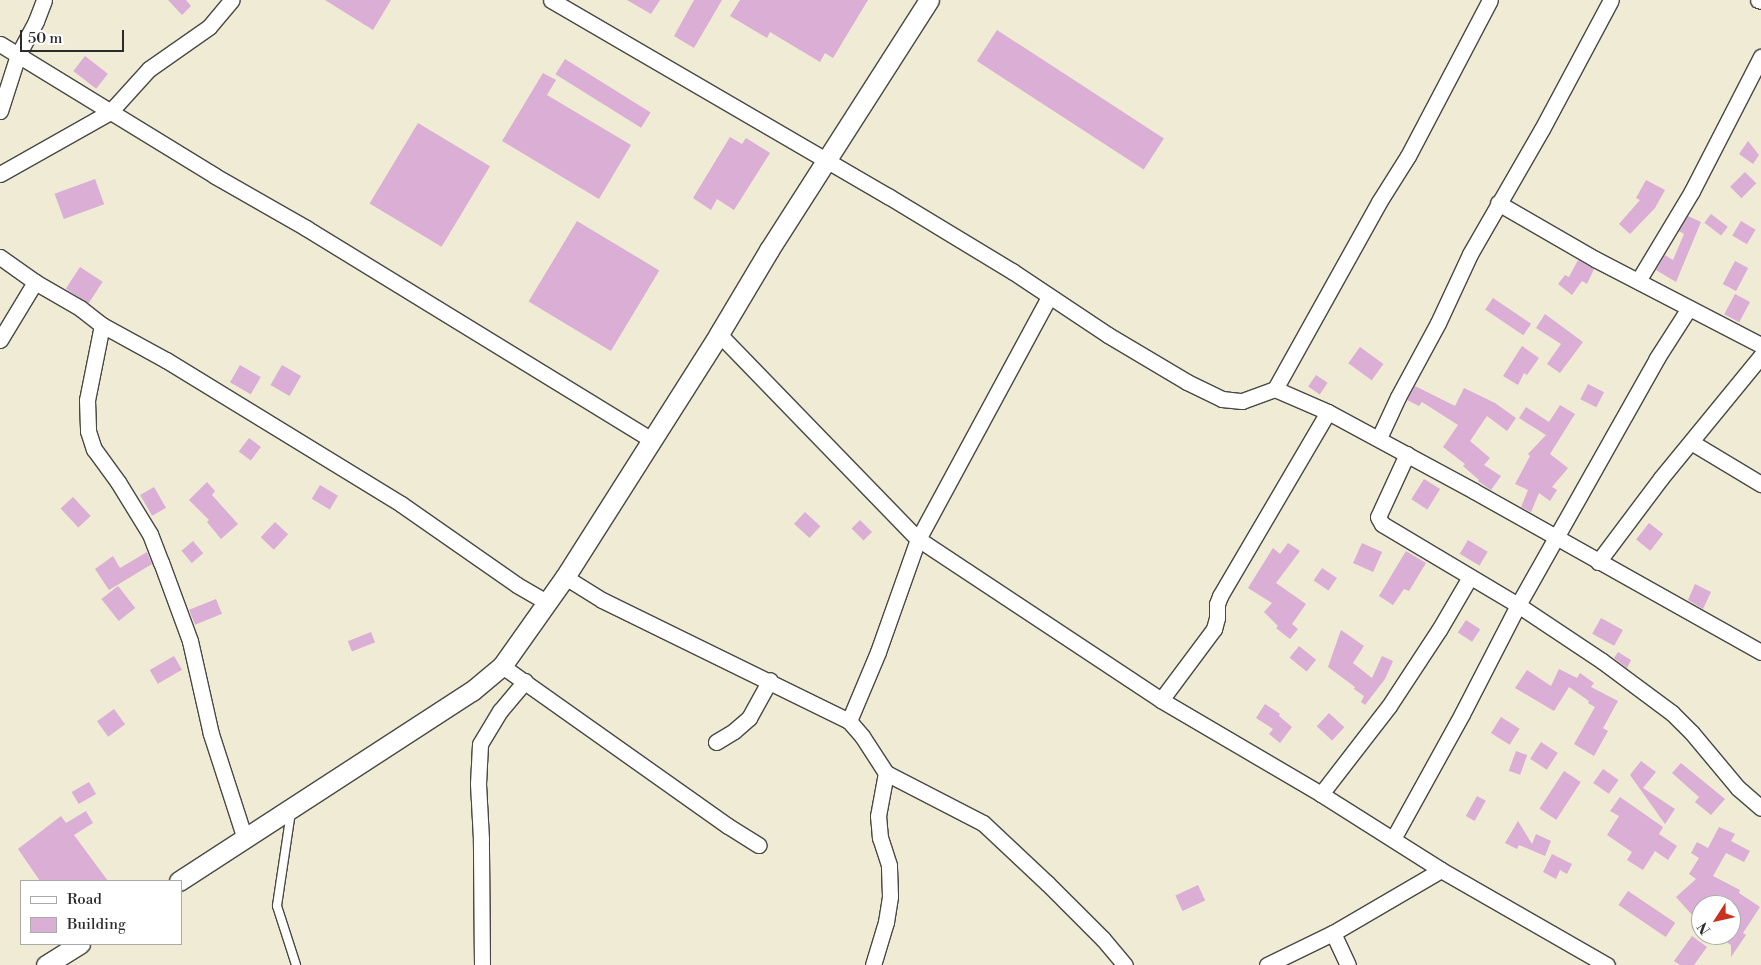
<!DOCTYPE html>
<html>
<head>
<meta charset="utf-8">
<style>
	body { margin:0 }
	#map { position:relative; width:1761px; height:965px; overflow:hidden; background:#efebd4; font-family:"Libre Bodoni",serif }
	div>[style] { position:absolute }
	[style*='--x'] { left:calc(var(--x)*1px); top:calc(var(--y)*1px); width:calc(var(--w)*1px); rotate:calc(var(--a)*1deg) }
	.building>* { inset:0; background:#dbaed6; transform-origin:0 0 }
	.roads { filter:drop-shadow(1px 0 #484844) drop-shadow(-1px 0 #484844) drop-shadow(0 1px #484844) drop-shadow(0 -1px #484844) }
	.service>* { height:8px; margin:-4px; padding:0 4px; transform-origin:4px; border-radius:4px; background:#fff }
	.minor>* { height:15px; margin:-7.5px; padding:0 7.5px; transform-origin:7.5px; border-radius:7.5px; background:#fff }
	.tertiary>* { height:19px; margin:-9.5px; padding:0 9.5px; transform-origin:9.5px; border-radius:9.5px; background:#fff }
	span { translate:-50% -50%; white-space:nowrap; text-align:center; line-height:1.15; -webkit-text-stroke:4.5px #fff; paint-order:stroke }
	.legend { position:absolute; left:20px; top:880px; width:162px; height:65px; box-sizing:border-box; background:#fff; border:1px solid #aaa; margin:0; padding:6px 9px; list-style:none; font-size:15px; color:#2b2b2b }
	.legend li { display:flex; align-items:center; gap:10px; height:25px }
	.legend b { width:25px; border:1px solid #aaa }
	.north { position:absolute; left:1691px; top:895px; width:50px; height:50px; box-sizing:border-box; background:#fff; border:1px solid #aaa; border-radius:50%; rotate:235deg; font-size:14px; font-weight:700; line-height:20px; text-align:center; color:#2b2b2b }
	.north::after { content:''; display:block; margin:auto; width:18px; height:22px; background:#c8321e; clip-path:polygon(50% 0,100% 100%,50% 72%,0 100%) }
	.scale { position:absolute; left:20px; top:30px; width:104px; height:22px; box-sizing:border-box; border:2px solid #2b2b2b; border-top:0; padding-left:6px; font-size:15px; line-height:18px; white-space:nowrap; color:#2b2b2b; -webkit-text-stroke:4px #fff; paint-order:stroke }
</style>
</head>
<body>
<div id="map">
	<div class="building">
		<i style="clip-path:polygon(168px 0,186px 0,191px 6px,182px 15px)"></i>
		<i style="clip-path:polygon(325px 0,391px 0,373px 30px)"></i>
		<i style="clip-path:polygon(627px 0,660px 0,651px 14px)"></i>
		<i style="clip-path:polygon(694px 0,722px 0,694px 48px,674px 36px)"></i>
		<i style="clip-path:polygon(740px 0,868px 0,833px 58px,825px 53px,820px 62px,770px 32px,767px 38px,730px 16px)"></i>
		<i style="left:997px;top:30px;width:199px;height:37px;rotate:33deg"></i>
		<i style="left:85px;top:56px;width:29px;height:19px;rotate:38deg"></i>
		<i style="left:565px;top:59px;width:101px;height:18px;rotate:32deg"></i>
		<i style="clip-path:polygon(543px 73px,556px 80px,547px 95px,631px 145px,599px 199px,502px 141px)"></i>
		<i style="left:418px;top:123px;width:84px;height:94px;rotate:31deg"></i>
		<i style="clip-path:polygon(730px 137px,742px 144px,746px 138px,770px 153px,734px 210px,717px 199px,711px 210px,693px 198px)"></i>
		<i style="clip-path:polygon(1748px 141px,1759px 155px,1753px 164px,1739px 154px)"></i>
		<i style="left:1745px;top:172px;width:16px;height:21px;rotate:45deg"></i>
		<i style="left:95px;top:179px;width:27px;height:43px;rotate:70deg"></i>
		<i style="clip-path:polygon(1646px 180px,1665px 190px,1655px 208px,1630px 234px,1619px 224px,1640px 200px,1636px 198px)"></i>
		<i style="left:1711px;top:214px;width:21px;height:11px;rotate:37deg"></i>
		<i style="clip-path:polygon(1688px 216px,1701px 222px,1676px 282px,1656px 270px,1665px 255px,1673px 260px,1684px 234px,1679px 231px)"></i>
		<i style="left:577px;top:221px;width:96px;height:94px;rotate:31deg"></i>
		<i style="left:1741px;top:221px;width:17px;height:17px;rotate:31deg"></i>
		<i style="clip-path:polygon(1578px 260px,1594px 269px,1587px 284px,1582px 281px,1572px 295px,1558px 284px,1565px 275px,1569px 277px)"></i>
		<i style="left:1735px;top:261px;width:15px;height:26px;rotate:28deg"></i>
		<i style="left:80px;top:267px;width:27px;height:26px;rotate:33deg"></i>
		<i style="left:1735px;top:294px;width:17px;height:23px;rotate:28deg"></i>
		<i style="left:1493px;top:298px;width:46px;height:14px;rotate:34deg"></i>
		<i style="clip-path:polygon(1545px 314px,1583px 342px,1560px 373px,1547px 364px,1561px 344px,1536px 328px)"></i>
		<i style="clip-path:polygon(1522px 346px,1539px 358px,1527px 375px,1524px 373px,1518px 385px,1503px 376px)"></i>
		<i style="left:1360px;top:347px;width:29px;height:20px;rotate:36deg"></i>
		<i style="left:240px;top:365px;width:24px;height:20px;rotate:30deg"></i>
		<i style="left:282px;top:365px;width:22px;height:23px;rotate:30deg"></i>
		<i style="left:1316px;top:375px;width:14px;height:14px;rotate:34deg"></i>
		<i style="left:1588px;top:384px;width:18px;height:17px;rotate:27deg"></i>
		<i style="clip-path:polygon(1415px 386px,1455px 406px,1464px 388px,1495px 403px,1516px 418px,1507px 431px,1487px 416px,1470px 441px,1490px 458px,1484px 465px,1501px 476px,1491px 490px,1478px 481px,1479px 480px,1463px 466px,1465px 464px,1443px 447px,1458px 425px,1422px 402px,1419px 406px,1407px 400px)"></i>
		<i style="clip-path:polygon(1560px 405px,1575px 414px,1550px 454px,1568px 468px,1552px 487px,1557px 490px,1550px 501px,1539px 493px,1531px 512px,1521px 507px,1528px 490px,1515px 484px,1530px 456px,1528px 454px,1546px 435px,1519px 418px,1526px 407px,1549px 422px)"></i>
		<i style="left:249px;top:438px;width:15px;height:17px;rotate:37deg"></i>
		<i style="left:1424px;top:479px;width:19px;height:24px;rotate:32deg"></i>
		<i style="clip-path:polygon(207px 482px,215px 491px,212px 495px,238px 524px,221px 539px,207px 522px,209px 520px,189px 500px)"></i>
		<i style="left:320px;top:485px;width:21px;height:16px;rotate:31deg"></i>
		<i style="left:154px;top:487px;width:24px;height:16px;rotate:60deg"></i>
		<i style="left:73px;top:497px;width:26px;height:17px;rotate:47deg"></i>
		<i style="left:805px;top:512px;width:21px;height:16px;rotate:43deg"></i>
		<i style="left:860px;top:520px;width:17px;height:12px;rotate:45deg"></i>
		<i style="left:275px;top:522px;width:18px;height:21px;rotate:43deg"></i>
		<i style="left:1649px;top:523px;width:18px;height:21px;rotate:38deg"></i>
		<i style="left:1468px;top:540px;width:23px;height:16px;rotate:31deg"></i>
		<i style="left:193px;top:541px;width:16px;height:15px;rotate:50deg"></i>
		<i style="clip-path:polygon(1288px 543px,1300px 551px,1276px 583px,1306px 604px,1292px 624px,1298px 629px,1290px 639px,1276px 628px,1278px 626px,1264px 612px,1272px 603px,1248px 588px,1273px 548px,1280px 554px)"></i>
		<i style="left:1362px;top:543px;width:22px;height:22px;rotate:24deg"></i>
		<i style="clip-path:polygon(1406px 551px,1426px 563px,1409px 591px,1404px 589px,1393px 605px,1379px 596px)"></i>
		<i style="clip-path:polygon(147px 552px,152px 564px,109px 590px,95px 569px,113px 556px,120px 568px)"></i>
		<i style="left:1322px;top:568px;width:18px;height:15px;rotate:34deg"></i>
		<i style="clip-path:polygon(1695px 584px,1711px 592px,1703px 609px,1688px 600px)"></i>
		<i style="left:118px;top:586px;width:28px;height:21px;rotate:52deg"></i>
		<i style="left:216px;top:599px;width:16px;height:29px;rotate:68deg"></i>
		<i style="left:1601px;top:618px;width:25px;height:18px;rotate:29deg"></i>
		<i style="left:1466px;top:620px;width:17px;height:15px;rotate:33deg"></i>
		<i style="clip-path:polygon(1341px 630px,1364px 646px,1353px 663px,1372px 678px,1382px 656px,1393px 661px,1385px 679px,1365px 705px,1361px 702px,1364px 696px,1354px 689px,1355px 687px,1328px 667px)"></i>
		<i style="left:371px;top:632px;width:11px;height:25px;rotate:68deg"></i>
		<i style="left:1299px;top:646px;width:22px;height:15px;rotate:39deg"></i>
		<i style="clip-path:polygon(1618px 652px,1631px 660px,1627px 668px,1614px 658px)"></i>
		<i style="left:174px;top:656px;width:16px;height:28px;rotate:60deg"></i>
		<i style="clip-path:polygon(1559px 669px,1577px 678px,1580px 673px,1594px 683px,1591px 687px,1618px 701px,1603px 728px,1608px 731px,1594px 756px,1574px 744px,1595px 707px,1588px 703px,1589px 701px,1569px 687px,1554px 711px,1515px 688px,1527px 670px,1551px 686px)"></i>
		<i style="clip-path:polygon(1265px 704px,1280px 714px,1279px 716px,1292px 727px,1280px 743px,1269px 734px,1273px 729px,1256px 718px)"></i>
		<i style="left:114px;top:709px;width:19px;height:21px;rotate:54deg"></i>
		<i style="left:1329px;top:713px;width:21px;height:18px;rotate:43deg"></i>
		<i style="left:1501px;top:717px;width:22px;height:19px;rotate:32deg"></i>
		<i style="left:1541px;top:742px;width:20px;height:20px;rotate:33deg"></i>
		<i style="left:1516px;top:751px;width:12px;height:21px;rotate:20deg"></i>
		<i style="clip-path:polygon(1641px 761px,1656px 772px,1643px 788px,1675px 809px,1665px 824px,1630px 775px)"></i>
		<i style="clip-path:polygon(1681px 763px,1725px 799px,1711px 815px,1695px 802px,1699px 797px,1672px 773px)"></i>
		<i style="left:1603px;top:769px;width:19px;height:17px;rotate:35deg"></i>
		<i style="left:1564px;top:771px;width:20px;height:45px;rotate:33deg"></i>
		<i style="left:89px;top:782px;width:14px;height:20px;rotate:60deg"></i>
		<i style="left:1477px;top:796px;width:10px;height:23px;rotate:29deg"></i>
		<i style="clip-path:polygon(1620px 797px,1663px 827px,1659px 834px,1677px 846px,1668px 860px,1655px 851px,1643px 870px,1627px 860px,1632px 852px,1607px 835px,1619px 816px,1610px 811px)"></i>
		<i style="clip-path:polygon(86px 811px,93px 823px,74px 835px,108px 881px,40px 881px,18px 849px,61px 816px,66px 823px)"></i>
		<i style="clip-path:polygon(1518px 821px,1532px 844px,1536px 834px,1551px 841px,1545px 856px,1519px 845px,1517px 849px,1505px 843px)"></i>
		<i style="clip-path:polygon(1719px 827px,1735px 834px,1731px 841px,1750px 851px,1744px 862px,1726px 853px,1713px 876px,1740px 890px,1739px 893px,1760px 907px,1743px 933px,1746px 935px,1731px 957px,1731px 945px,1715px 935px,1731px 935px,1731px 905px,1701px 905px,1701px 925px,1676px 897px,1696px 879px,1689px 874px,1699px 858px,1691px 853px,1697px 842px,1708px 848px)"></i>
		<i style="clip-path:polygon(1552px 854px,1572px 864px,1567px 874px,1560px 870px,1556px 879px,1543px 872px)"></i>
		<i style="left:1198px;top:885px;width:17px;height:25px;rotate:65deg"></i>
		<i style="left:1628px;top:891px;width:57px;height:17px;rotate:34deg"></i>
		<i style="clip-path:polygon(1692px 936px,1707px 947px,1694px 965px,1680px 965px,1674px 961px)"></i>
	</div>
	<div class="roads">
		<div class="service">
			<i style="--x:291;--y:812;--w:95;--a:98.5"></i>
			<i style="--x:277;--y:906;--w:62;--a:72.1"></i>
		</div>
		<div class="minor">
			<i style="--x:551;--y:0;--w:390;--a:30.2"></i>
			<i style="--x:888;--y:196;--w:145;--a:31.2"></i>
			<i style="--x:1012;--y:271;--w:115;--a:33.7"></i>
			<i style="--x:1108;--y:335;--w:92;--a:30.7"></i>
			<i style="--x:1187;--y:382;--w:39;--a:26"></i>
			<i style="--x:1222;--y:399;--w:20;--a:6"></i>
			<i style="--x:1242;--y:401;--w:35;--a:-20"></i>
			<i style="--x:1275;--y:389;--w:58;--a:23.5"></i>
			<i style="--x:1328;--y:412;--w:166;--a:28.4"></i>
			<i style="--x:1474;--y:491;--w:329;--a:29.3"></i>
			<i style="--x:1758;--y:0;--w:3;--a:18"></i>
			<i style="--x:0;--y:44;--w:252;--a:31.5"></i>
			<i style="--x:215;--y:176;--w:105;--a:29.7"></i>
			<i style="--x:306;--y:228;--w:406;--a:31.5"></i>
			<i style="--x:0;--y:111;--w:59;--a:-72.2"></i>
			<i style="--x:18;--y:55;--w:38;--a:-62"></i>
			<i style="--x:36;--y:21;--w:22;--a:-69"></i>
			<i style="--x:0;--y:174;--w:126;--a:-29.4"></i>
			<i style="--x:110;--y:112;--w:58;--a:-47.8"></i>
			<i style="--x:149;--y:69;--w:73;--a:-35"></i>
			<i style="--x:209;--y:27;--w:35;--a:-50"></i>
			<i style="--x:1498;--y:203;--w:112;--a:30"></i>
			<i style="--x:1595;--y:259;--w:187;--a:27.4"></i>
			<i style="--x:0;--y:257;--w:43;--a:35.5"></i>
			<i style="--x:35;--y:282;--w:52;--a:30"></i>
			<i style="--x:80;--y:308;--w:28;--a:38"></i>
			<i style="--x:102;--y:325;--w:73;--a:28.7"></i>
			<i style="--x:166;--y:360;--w:276;--a:31.5"></i>
			<i style="--x:401;--y:504;--w:141;--a:34.9"></i>
			<i style="--x:517;--y:585;--w:34;--a:30"></i>
			<i style="--x:1638;--y:281;--w:105;--a:-59"></i>
			<i style="--x:1692;--y:191;--w:151;--a:-62.8"></i>
			<i style="--x:1049;--y:297;--w:275;--a:118.4"></i>
			<i style="--x:918;--y:539;--w:120;--a:109.5"></i>
			<i style="--x:878;--y:652;--w:75;--a:112.8"></i>
			<i style="--x:849;--y:721;--w:20;--a:49"></i>
			<i style="--x:862;--y:736;--w:44;--a:57"></i>
			<i style="--x:886;--y:773;--w:109;--a:27.3"></i>
			<i style="--x:983;--y:823;--w:88;--a:43.2"></i>
			<i style="--x:1047;--y:883;--w:79;--a:45"></i>
			<i style="--x:1103;--y:939;--w:34;--a:50"></i>
			<i style="--x:102;--y:325;--w:76;--a:101.3"></i>
			<i style="--x:87;--y:400;--w:31;--a:88"></i>
			<i style="--x:88;--y:431;--w:19;--a:72"></i>
			<i style="--x:94;--y:449;--w:41;--a:54"></i>
			<i style="--x:118;--y:482;--w:61;--a:58.4"></i>
			<i style="--x:150;--y:534;--w:30;--a:69"></i>
			<i style="--x:161;--y:562;--w:84;--a:69.8"></i>
			<i style="--x:190;--y:641;--w:95;--a:77.3"></i>
			<i style="--x:211;--y:734;--w:110;--a:72.1"></i>
			<i style="--x:719;--y:334;--w:286;--a:45.9"></i>
			<i style="--x:918;--y:539;--w:291;--a:33.5"></i>
			<i style="--x:1161;--y:700;--w:186;--a:30.4"></i>
			<i style="--x:1321;--y:794;--w:142;--a:32.3"></i>
			<i style="--x:1441;--y:870;--w:191;--a:29.8"></i>
			<i style="--x:0;--y:340;--w:68;--a:-58.9"></i>
			<i style="--x:1275;--y:389;--w:214;--a:-60.9"></i>
			<i style="--x:1379;--y:202;--w:54;--a:-57.8"></i>
			<i style="--x:1408;--y:156;--w:176;--a:-62.3"></i>
			<i style="--x:1379;--y:438;--w:45;--a:-65.1"></i>
			<i style="--x:1398;--y:397;--w:84;--a:-61.6"></i>
			<i style="--x:1438;--y:323;--w:76;--a:-65.1"></i>
			<i style="--x:1470;--y:254;--w:144;--a:-60.1"></i>
			<i style="--x:1542;--y:129;--w:146;--a:-61.9"></i>
			<i style="--x:1691;--y:442;--w:82;--a:31"></i>
			<i style="--x:1407;--y:454;--w:69;--a:114.7"></i>
			<i style="--x:1378;--y:517;--w:8;--a:60"></i>
			<i style="--x:1382;--y:524;--w:158;--a:30.8"></i>
			<i style="--x:1518;--y:605;--w:101;--a:33.7"></i>
			<i style="--x:1602;--y:661;--w:87;--a:36.6"></i>
			<i style="--x:1672;--y:713;--w:28;--a:45"></i>
			<i style="--x:1692;--y:733;--w:72;--a:50.1"></i>
			<i style="--x:1738;--y:788;--w:30;--a:41"></i>
			<i style="--x:1598;--y:562;--w:105;--a:-53.1"></i>
			<i style="--x:1661;--y:478;--w:158;--a:-50.7"></i>
			<i style="--x:565;--y:577;--w:44;--a:31.9"></i>
			<i style="--x:602;--y:600;--w:275;--a:26.1"></i>
			<i style="--x:502;--y:666;--w:277;--a:35.3"></i>
			<i style="--x:728;--y:826;--w:36;--a:32"></i>
			<i style="--x:1161;--y:700;--w:89;--a:-53.3"></i>
			<i style="--x:1214;--y:629;--w:11;--a:-75"></i>
			<i style="--x:1217;--y:618;--w:14;--a:-90"></i>
			<i style="--x:1217;--y:604;--w:9;--a:-69"></i>
			<i style="--x:1220;--y:596;--w:213;--a:-59.6"></i>
			<i style="--x:716;--y:742;--w:21;--a:-31"></i>
			<i style="--x:734;--y:731;--w:20;--a:-41"></i>
			<i style="--x:749;--y:718;--w:43;--a:-61.1"></i>
			<i style="--x:1321;--y:794;--w:111;--a:-52.3"></i>
			<i style="--x:1389;--y:706;--w:91;--a:-56.7"></i>
			<i style="--x:1439;--y:630;--w:61;--a:-59.7"></i>
			<i style="--x:1393;--y:839;--w:143;--a:-61.1"></i>
			<i style="--x:1462;--y:714;--w:123;--a:-62.8"></i>
			<i style="--x:1518;--y:605;--w:283;--a:-60.6"></i>
			<i style="--x:1657;--y:358;--w:59;--a:-57.4"></i>
			<i style="--x:1333;--y:933;--w:35;--a:65"></i>
			<i style="--x:482;--y:965;--w:126;--a:-90.5"></i>
			<i style="--x:481;--y:839;--w:55;--a:-93.1"></i>
			<i style="--x:478;--y:784;--w:40;--a:-87.1"></i>
			<i style="--x:480;--y:744;--w:39;--a:-59"></i>
			<i style="--x:500;--y:711;--w:39;--a:-50"></i>
			<i style="--x:873;--y:965;--w:45;--a:-73.2"></i>
			<i style="--x:886;--y:922;--w:26;--a:-81"></i>
			<i style="--x:890;--y:896;--w:31;--a:-92"></i>
			<i style="--x:889;--y:865;--w:28;--a:-108"></i>
			<i style="--x:880;--y:838;--w:22;--a:-95"></i>
			<i style="--x:878;--y:816;--w:44;--a:-79.5"></i>
			<i style="--x:1267;--y:965;--w:73;--a:-25.9"></i>
			<i style="--x:1333;--y:933;--w:125;--a:-30.3"></i>
		</div>
		<div class="tertiary">
			<i style="--x:179;--y:881;--w:349;--a:-33"></i>
			<i style="--x:472;--y:691;--w:39;--a:-40"></i>
			<i style="--x:502;--y:666;--w:109;--a:-54.7"></i>
			<i style="--x:565;--y:577;--w:288;--a:-57.6"></i>
			<i style="--x:719;--y:334;--w:98;--a:-59.2"></i>
			<i style="--x:769;--y:250;--w:297;--a:-57.4"></i>
			<i style="--x:46;--y:965;--w:40;--a:-32"></i>
		</div>
	</div>
	<ul class="legend">
	<li><b style="height:6px;background:#fff"></b>Road</li>
	<li><b style="height:14px;background:#dbaed6"></b>Building</li>
	</ul>
	<div class="north">N</div>
	<div class="scale">50 m</div>
</div>
</body>
</html>
